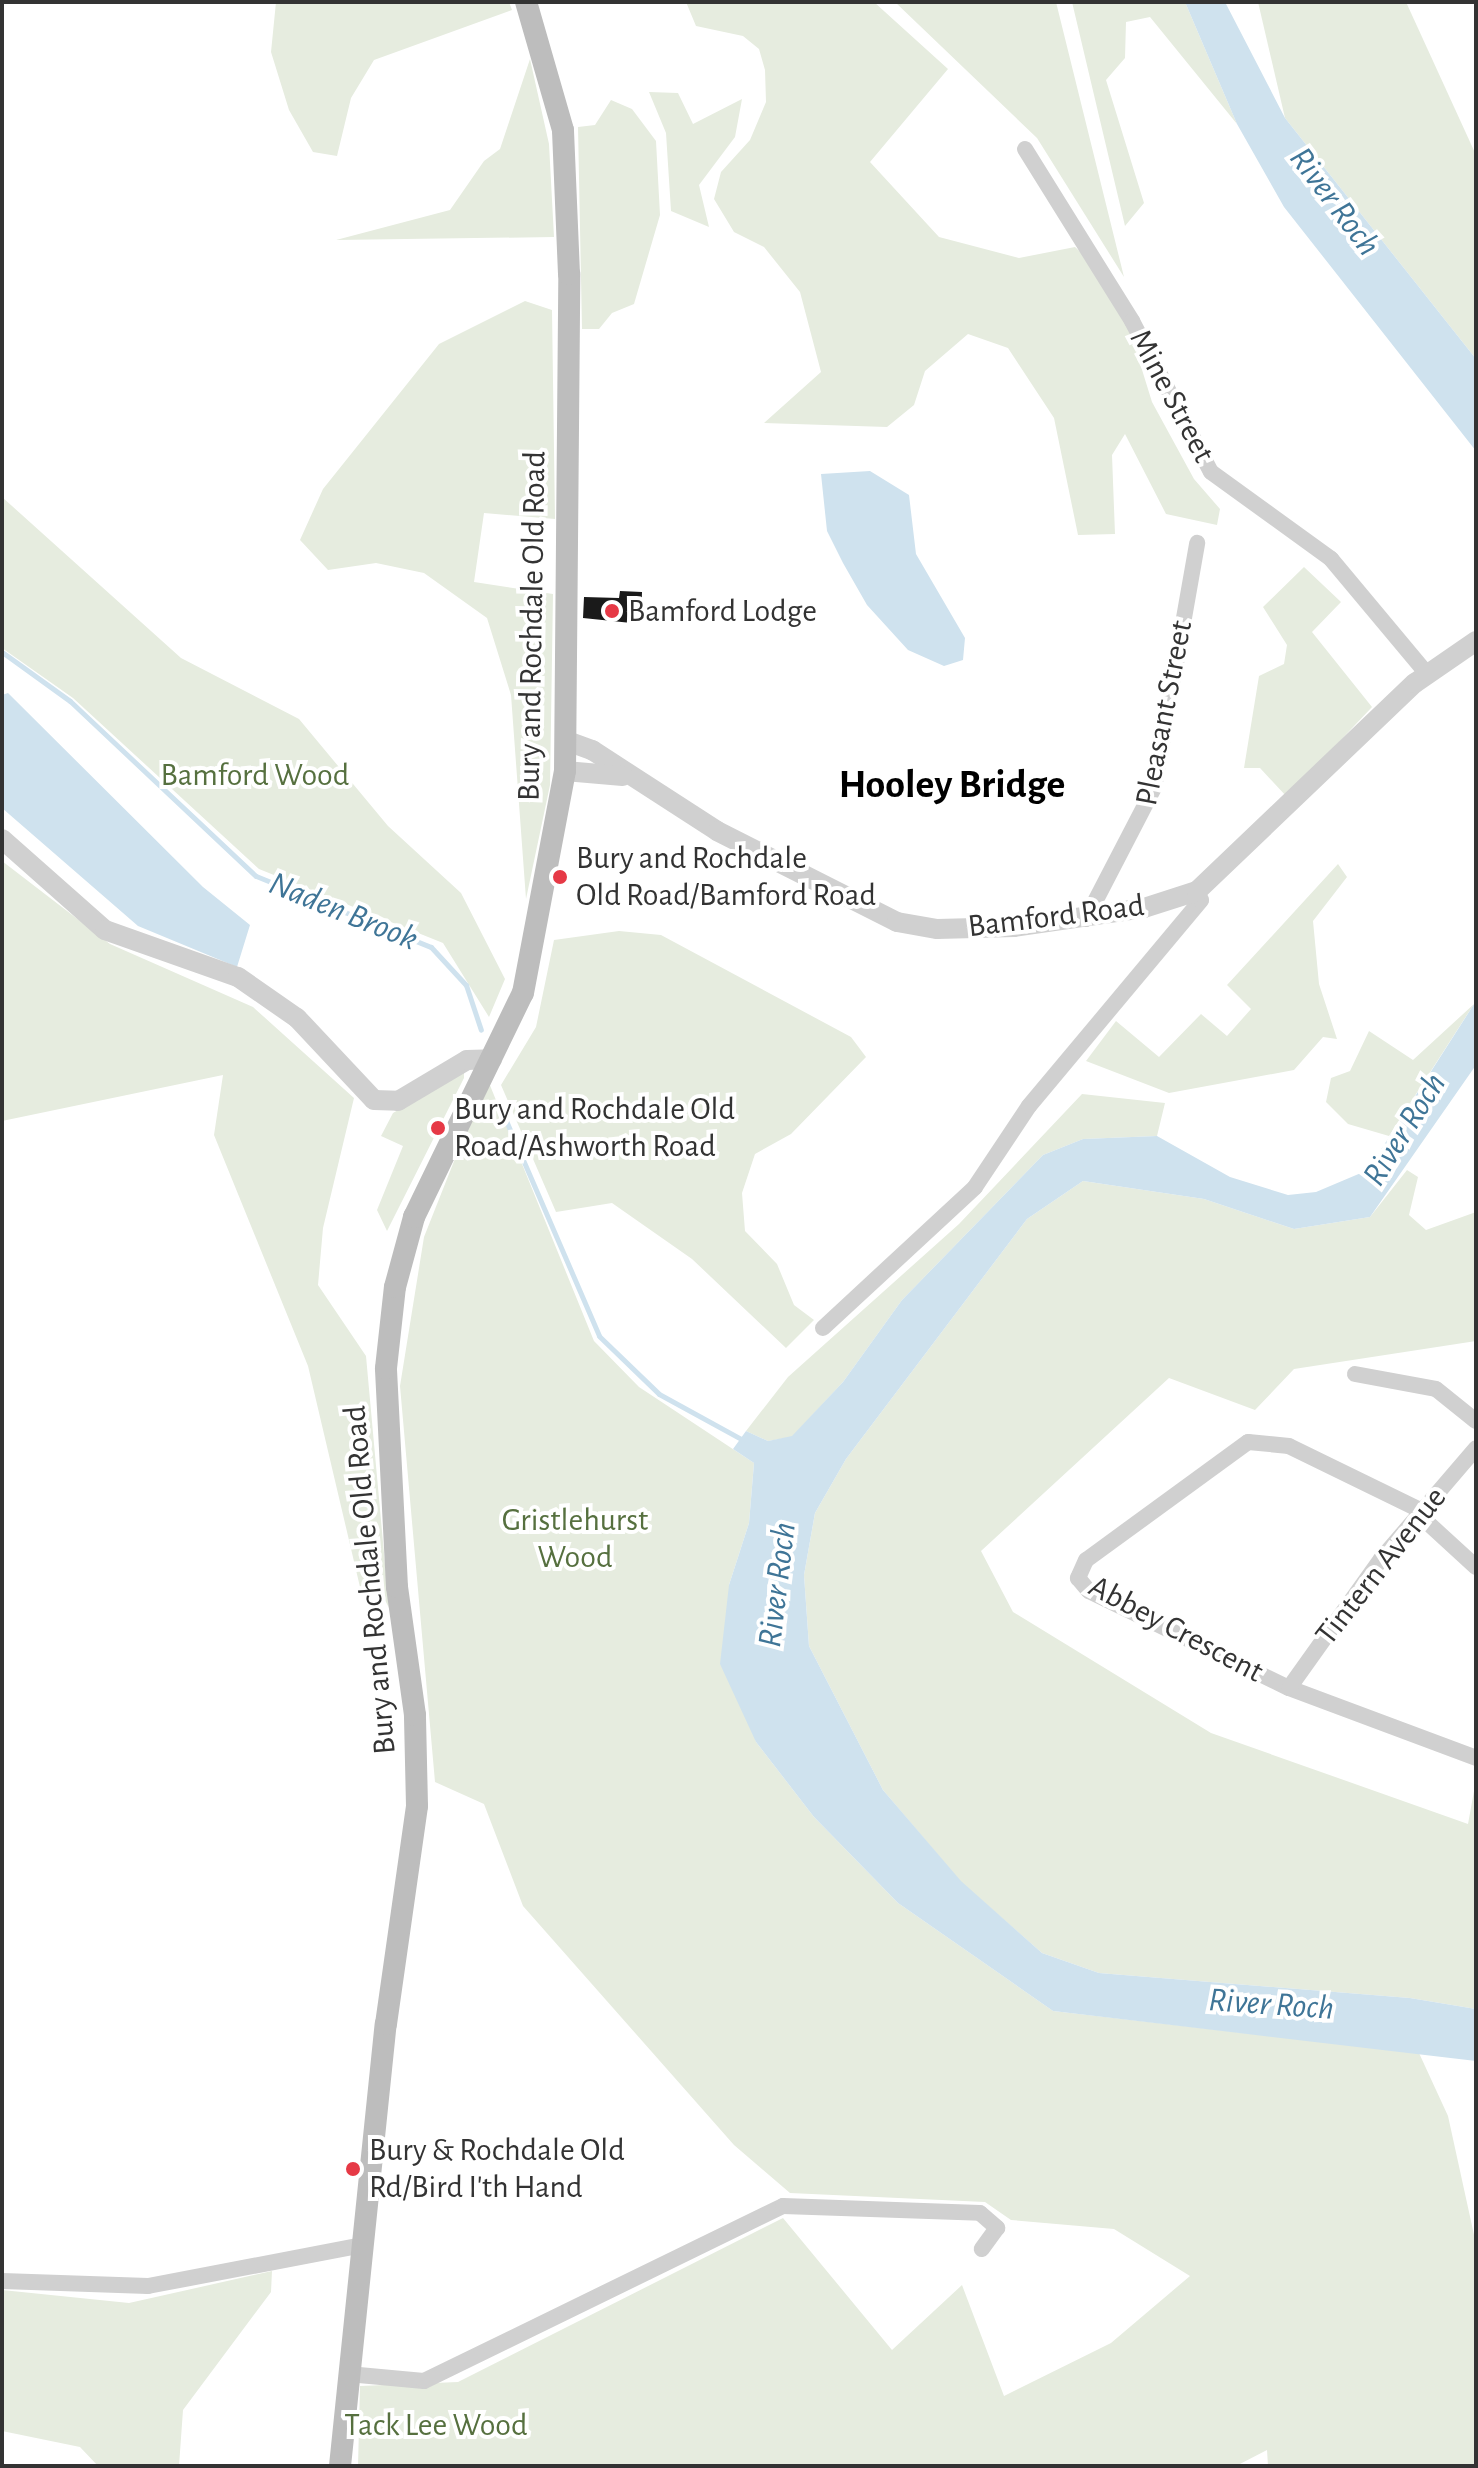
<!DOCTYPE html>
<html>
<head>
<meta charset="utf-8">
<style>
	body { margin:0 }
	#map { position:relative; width:1478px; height:2468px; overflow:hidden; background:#fff; font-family:"Alegreya Sans",sans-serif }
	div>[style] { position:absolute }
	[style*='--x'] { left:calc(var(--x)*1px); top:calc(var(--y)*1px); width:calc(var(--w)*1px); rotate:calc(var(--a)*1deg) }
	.green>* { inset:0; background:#e6ecdf }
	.water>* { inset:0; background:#cfe2ee }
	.stream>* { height:5px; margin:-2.5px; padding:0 2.5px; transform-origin:2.5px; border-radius:2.5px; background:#cfe2ee }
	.building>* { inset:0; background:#1a1a1a }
	.minor>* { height:16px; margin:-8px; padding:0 8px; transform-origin:8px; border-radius:8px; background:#d0d0d0 }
	.tertiary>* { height:20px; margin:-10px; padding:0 10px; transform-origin:10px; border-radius:10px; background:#d0d0d0 }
	.secondary>* { height:22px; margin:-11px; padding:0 11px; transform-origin:11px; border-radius:11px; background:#bdbdbd }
	.dots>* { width:22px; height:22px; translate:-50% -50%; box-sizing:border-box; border:4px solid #fff; border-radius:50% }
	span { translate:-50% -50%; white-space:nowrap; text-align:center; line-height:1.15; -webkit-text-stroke:8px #fff; paint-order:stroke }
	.street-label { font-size:32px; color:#333 }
	.poi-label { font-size:32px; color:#333 }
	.left { translate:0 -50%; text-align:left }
	.park-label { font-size:32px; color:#56703f }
	.water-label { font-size:34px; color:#3f7597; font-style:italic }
	.district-label { font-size:40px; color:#000; font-weight:700 }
	.frame { position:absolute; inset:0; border:4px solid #333; pointer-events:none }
</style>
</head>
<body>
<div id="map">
	<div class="green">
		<i style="clip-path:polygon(276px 2px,509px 2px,512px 10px,374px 60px,351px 98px,337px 156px,313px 152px,289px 110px,271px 52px)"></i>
		<i style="clip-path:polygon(686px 2px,874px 2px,948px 69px,870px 162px,939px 237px,1019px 258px,1075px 247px,1086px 257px,1130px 331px,1152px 402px,1194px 479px,1220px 509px,1217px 525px,1166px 514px,1125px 434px,1112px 455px,1115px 534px,1078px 535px,1054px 418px,1008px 348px,968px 334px,925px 371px,914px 405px,887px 427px,764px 423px,821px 372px,800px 292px,764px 247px,734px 232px,714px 199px,721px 172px,750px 140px,766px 102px,765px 70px,759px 49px,743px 36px,696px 26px)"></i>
		<i style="clip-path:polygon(895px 2px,1056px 2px,1124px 277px,1037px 138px)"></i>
		<i style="clip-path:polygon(1072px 2px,1185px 2px,1237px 124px,1150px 17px,1126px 22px,1125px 58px,1106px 80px,1144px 203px,1125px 226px)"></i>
		<i style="clip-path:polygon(1258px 2px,1406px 2px,1476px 155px,1476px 359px,1285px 118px)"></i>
		<i style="clip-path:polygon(530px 59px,549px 144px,554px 237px,336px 240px,450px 210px,484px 161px,500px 149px)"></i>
		<i style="clip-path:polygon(649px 92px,678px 93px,693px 124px,742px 99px,735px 137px,699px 185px,709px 227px,671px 211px,666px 133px)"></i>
		<i style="clip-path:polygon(611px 100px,632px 109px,656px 141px,660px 215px,634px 304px,612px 313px,599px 329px,582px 329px,578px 127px,595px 125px)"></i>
		<i style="clip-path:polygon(525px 301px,552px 310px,555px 519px,484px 513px,474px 582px,553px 594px,550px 785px,526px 899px,511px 695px,487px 618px,424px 573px,376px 563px,328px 570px,300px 540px,323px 489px,439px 344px)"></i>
		<i style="clip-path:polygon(2px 497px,181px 658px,299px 719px,388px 826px,461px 893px,505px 979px,489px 1017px,443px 943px,259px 869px,73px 698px,2px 648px)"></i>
		<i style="clip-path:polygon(1304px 567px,1341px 602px,1312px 632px,1372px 707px,1287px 797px,1260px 768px,1244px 768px,1259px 676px,1284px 664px,1287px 645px,1263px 607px)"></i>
		<i style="clip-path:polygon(2px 861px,110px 944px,253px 1007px,354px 1098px,323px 1228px,318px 1285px,366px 1356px,389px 1608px,380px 1590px,360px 1587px,308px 1366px,214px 1135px,223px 1075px,2px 1121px)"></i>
		<i style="clip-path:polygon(1338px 864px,1347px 877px,1313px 921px,1319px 984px,1337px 1039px,1323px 1037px,1294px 1070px,1169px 1093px,1086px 1061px,1116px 1021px,1159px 1057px,1201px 1014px,1227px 1036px,1251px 1009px,1227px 985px)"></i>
		<i style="clip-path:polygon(619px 931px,661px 935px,851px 1037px,866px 1057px,791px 1134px,755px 1154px,742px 1193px,745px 1231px,777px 1264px,794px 1305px,814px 1320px,786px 1348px,692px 1259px,612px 1203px,556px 1212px,501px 1085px,536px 1027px,554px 940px)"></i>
		<i style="clip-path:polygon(1474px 1004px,1389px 1136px,1348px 1124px,1326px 1102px,1331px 1078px,1350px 1071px,1369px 1031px,1413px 1060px)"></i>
		<i style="clip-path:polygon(464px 1072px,464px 1078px,387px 1231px,377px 1210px,403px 1146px,381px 1136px,393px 1113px)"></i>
		<i style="clip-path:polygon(487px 1078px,594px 1341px,639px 1387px,754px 1463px,749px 1523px,729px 1585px,756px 1742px,814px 1817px,898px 1903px,1053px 2011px,1419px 2053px,1448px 2116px,1476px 2244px,1476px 2466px,1268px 2466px,1267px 2450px,1236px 2466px,358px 2466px,360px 2386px,458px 2382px,783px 2218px,892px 2350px,962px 2285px,1004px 2396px,1111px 2343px,1190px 2276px,1114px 2229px,1011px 2220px,985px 2202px,790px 2193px,734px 2145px,523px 1906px,484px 1804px,435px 1782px,400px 1386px,424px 1237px)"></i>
		<i style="clip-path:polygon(1082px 1094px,1165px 1103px,1157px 1136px,1083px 1139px,1043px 1155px,902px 1300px,843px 1382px,792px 1437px,768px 1441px,746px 1431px,788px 1377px,959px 1224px)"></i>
		<i style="clip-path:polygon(1407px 1170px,1418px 1177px,1409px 1215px,1426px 1230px,1476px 1212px,1476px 1341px,1294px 1369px,1255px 1410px,1169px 1378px,981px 1551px,1013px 1612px,1211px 1733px,1468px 1824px,1476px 1780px,1476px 2009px,1410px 1998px,1099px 1973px,1042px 1953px,961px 1882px,883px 1790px,809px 1646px,804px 1575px,815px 1513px,846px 1459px,1027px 1219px,1083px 1181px,1204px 1199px,1294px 1229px,1370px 1217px)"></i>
		<i style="clip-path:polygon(272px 2271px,271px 2292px,183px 2410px,179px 2466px,98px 2466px,80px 2447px,2px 2431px,2px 2290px,129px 2303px)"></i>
	</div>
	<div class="water">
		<i style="clip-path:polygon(1185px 2px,1225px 2px,1285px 118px,1476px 359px,1476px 451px,1284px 207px,1237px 124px)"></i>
		<i style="clip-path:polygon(870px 471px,909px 495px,916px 554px,965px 638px,963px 660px,944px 666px,908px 650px,867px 605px,843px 563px,827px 531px,821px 474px)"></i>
		<i style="clip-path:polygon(8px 693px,203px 887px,250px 925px,237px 967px,138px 926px,2px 808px,2px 695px)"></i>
		<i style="clip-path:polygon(1476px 1001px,1476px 1065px,1370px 1217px,1294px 1229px,1204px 1199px,1083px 1181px,1027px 1219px,846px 1459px,815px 1513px,804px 1575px,809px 1646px,883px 1790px,961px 1881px,1042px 1953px,1099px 1973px,1410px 1998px,1476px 2009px,1476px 2061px,1053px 2011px,898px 1903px,814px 1817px,756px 1742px,720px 1664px,729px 1585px,749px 1523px,754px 1463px,733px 1449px,746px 1431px,768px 1441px,792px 1436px,843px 1382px,902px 1300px,1043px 1155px,1083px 1139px,1157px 1136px,1230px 1177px,1288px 1195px,1316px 1192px,1368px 1170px)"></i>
	</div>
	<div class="stream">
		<i style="--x:2;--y:652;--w:84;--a:35.8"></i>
		<i style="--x:70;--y:701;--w:255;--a:43.3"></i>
		<i style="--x:256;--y:876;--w:189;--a:22.1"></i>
		<i style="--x:431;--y:947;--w:52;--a:47.4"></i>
		<i style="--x:466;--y:985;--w:47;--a:71.6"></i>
		<i style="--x:501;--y:1109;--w:247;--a:66.6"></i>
		<i style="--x:599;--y:1336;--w:83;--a:44"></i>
		<i style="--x:659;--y:1394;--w:96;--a:28.7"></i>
	</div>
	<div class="building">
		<i style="clip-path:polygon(620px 591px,642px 592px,641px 624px,583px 618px,584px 597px,619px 598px)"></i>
	</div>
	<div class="minor">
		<i style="--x:1025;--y:149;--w:203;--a:58.1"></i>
		<i style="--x:1132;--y:321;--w:170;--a:62.4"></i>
		<i style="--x:1211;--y:472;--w:148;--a:35.9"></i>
		<i style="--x:1331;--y:559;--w:150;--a:50.1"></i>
		<i style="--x:1086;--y:919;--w:148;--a:-62.6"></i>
		<i style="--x:1154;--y:788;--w:249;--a:-80"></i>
		<i style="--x:823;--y:1328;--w:207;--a:-42.8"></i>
		<i style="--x:975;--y:1187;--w:97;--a:-56.3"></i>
		<i style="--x:1029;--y:1106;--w:268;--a:-50.1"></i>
		<i style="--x:1201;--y:900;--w:10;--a:-114"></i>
		<i style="--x:1355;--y:1374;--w:82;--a:10.5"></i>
		<i style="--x:1436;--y:1389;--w:51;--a:38.7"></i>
		<i style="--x:1420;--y:1510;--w:146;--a:-154"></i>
		<i style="--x:1289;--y:1446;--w:41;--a:-174.4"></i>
		<i style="--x:1248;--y:1442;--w:200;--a:143.9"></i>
		<i style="--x:1086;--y:1560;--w:20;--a:114"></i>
		<i style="--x:1078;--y:1578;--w:17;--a:50"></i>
		<i style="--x:1089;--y:1591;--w:222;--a:25.9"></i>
		<i style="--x:1289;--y:1688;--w:200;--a:20.5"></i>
		<i style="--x:1417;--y:1513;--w:80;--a:42.5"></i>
		<i style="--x:1289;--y:1688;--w:158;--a:-54.5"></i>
		<i style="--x:1381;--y:1559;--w:146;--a:-49.4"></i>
		<i style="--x:2;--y:2281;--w:146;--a:2"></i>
		<i style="--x:148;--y:2286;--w:218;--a:-10.8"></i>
		<i style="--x:348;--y:2374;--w:76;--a:5.3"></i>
		<i style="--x:424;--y:2381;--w:399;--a:-26"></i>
		<i style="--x:783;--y:2206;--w:197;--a:2"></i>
		<i style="--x:980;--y:2213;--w:23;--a:41"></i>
		<i style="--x:997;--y:2228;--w:26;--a:126"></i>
	</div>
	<div class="tertiary">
		<i style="--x:567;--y:741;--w:27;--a:20"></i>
		<i style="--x:592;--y:750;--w:149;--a:32.9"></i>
		<i style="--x:717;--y:831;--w:202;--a:26.8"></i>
		<i style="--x:897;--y:922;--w:41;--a:9.9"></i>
		<i style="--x:937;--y:929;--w:77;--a:-1.5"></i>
		<i style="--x:1014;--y:927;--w:131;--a:-8.3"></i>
		<i style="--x:1144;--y:908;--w:56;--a:-17.8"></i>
		<i style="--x:1197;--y:891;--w:301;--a:-43.7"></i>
		<i style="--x:1415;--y:683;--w:74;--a:-34.5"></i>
		<i style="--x:565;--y:771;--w:58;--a:4.9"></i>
		<i style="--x:2;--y:839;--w:137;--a:41.5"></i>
		<i style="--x:105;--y:930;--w:141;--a:19.5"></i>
		<i style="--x:238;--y:977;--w:72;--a:34.8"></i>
		<i style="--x:297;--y:1018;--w:112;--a:46.8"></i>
		<i style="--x:374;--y:1100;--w:24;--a:2"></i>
		<i style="--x:398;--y:1101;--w:80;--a:-30.7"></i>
		<i style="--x:467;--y:1060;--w:25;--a:-2"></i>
	</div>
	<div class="secondary">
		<i style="--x:340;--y:2466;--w:444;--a:-84.1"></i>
		<i style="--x:386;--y:2024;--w:220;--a:-81.9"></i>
		<i style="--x:417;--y:1806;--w:91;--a:-91.3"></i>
		<i style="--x:415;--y:1715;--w:129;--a:-98"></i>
		<i style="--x:397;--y:1587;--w:219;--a:-92.9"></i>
		<i style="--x:386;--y:1368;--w:81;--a:-83.7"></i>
		<i style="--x:395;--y:1287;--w:73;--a:-74.8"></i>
		<i style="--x:414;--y:1217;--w:249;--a:-64.1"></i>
		<i style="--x:523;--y:993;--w:226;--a:-79.3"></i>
		<i style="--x:565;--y:771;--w:497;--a:-89.5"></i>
		<i style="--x:569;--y:274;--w:144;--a:-92.4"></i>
		<i style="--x:563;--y:130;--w:133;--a:-106.1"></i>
	</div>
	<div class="dots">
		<i style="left:612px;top:611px;background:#e63946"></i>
		<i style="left:560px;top:877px;background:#e63946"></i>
		<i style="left:438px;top:1128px;background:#e63946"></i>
		<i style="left:353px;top:2169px;background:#e63946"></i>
	</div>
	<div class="street-label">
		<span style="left:1172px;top:396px;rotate:62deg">Mine Street</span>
		<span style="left:532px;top:626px;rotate:-89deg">Bury and Rochdale Old Road</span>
		<span style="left:1164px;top:713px;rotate:-79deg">Pleasant Street</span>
		<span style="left:1056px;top:916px;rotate:-7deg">Bamford Road</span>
		<span style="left:1381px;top:1566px;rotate:-52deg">Tintern Avenue</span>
		<span style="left:370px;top:1580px;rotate:-95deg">Bury and Rochdale Old Road</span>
		<span style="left:1176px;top:1629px;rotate:28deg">Abbey Crescent</span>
	</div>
	<div class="poi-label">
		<span class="left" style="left:628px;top:611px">Bamford Lodge</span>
		<span class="left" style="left:576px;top:877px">Bury and Rochdale<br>Old Road/Bamford Road</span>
		<span class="left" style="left:454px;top:1128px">Bury and Rochdale Old<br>Road/Ashworth Road</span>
		<span class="left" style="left:369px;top:2169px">Bury &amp; Rochdale Old<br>Rd/Bird I'th Hand</span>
	</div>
	<div class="park-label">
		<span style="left:255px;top:775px">Bamford Wood</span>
		<span style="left:575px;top:1539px">Gristlehurst<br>Wood</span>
		<span style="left:436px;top:2425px">Tack Lee Wood</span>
	</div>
	<div class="water-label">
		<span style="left:1334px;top:202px;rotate:53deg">River Roch</span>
		<span style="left:343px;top:912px;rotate:22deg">Naden Brook</span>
		<span style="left:1405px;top:1130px;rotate:-58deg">River Roch</span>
		<span style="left:778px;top:1585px;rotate:-83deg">River Roch</span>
		<span style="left:1271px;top:2005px;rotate:4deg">River Roch</span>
	</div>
	<div class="district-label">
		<span style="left:952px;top:785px">Hooley Bridge</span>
	</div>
	<div class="frame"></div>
</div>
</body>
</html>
